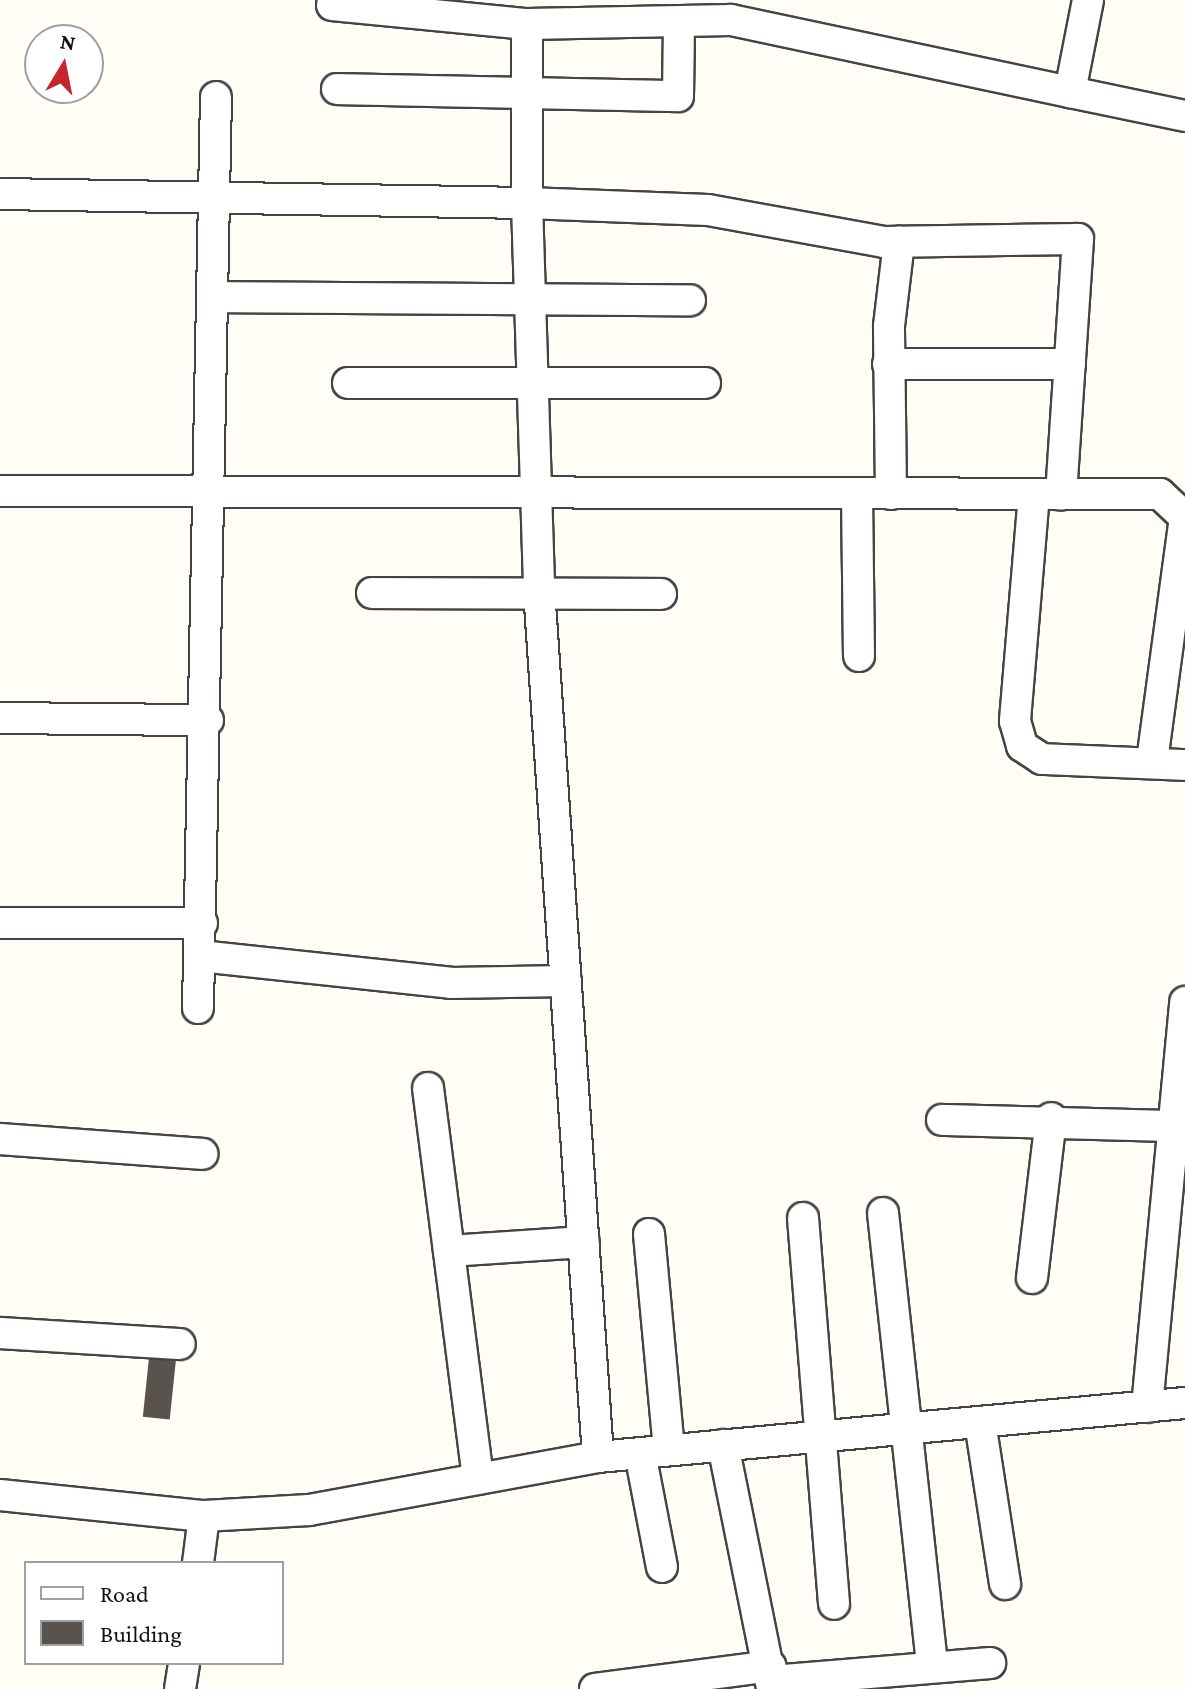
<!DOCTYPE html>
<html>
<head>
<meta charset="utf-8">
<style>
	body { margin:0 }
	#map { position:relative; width:1185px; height:1689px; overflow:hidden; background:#fffdf5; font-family:"Crimson Pro",serif }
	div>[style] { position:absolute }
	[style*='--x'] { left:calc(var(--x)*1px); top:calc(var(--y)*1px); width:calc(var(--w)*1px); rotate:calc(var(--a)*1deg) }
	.building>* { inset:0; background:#5a524d; transform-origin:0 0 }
	.roads { filter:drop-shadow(2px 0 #444) drop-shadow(-2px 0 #444) drop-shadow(0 2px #444) drop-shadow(0 -2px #444) }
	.minor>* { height:30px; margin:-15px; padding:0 15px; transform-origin:15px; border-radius:15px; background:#fff }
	span { translate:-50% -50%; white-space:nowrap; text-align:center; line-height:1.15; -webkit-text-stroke:8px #fff; paint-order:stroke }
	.legend { position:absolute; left:24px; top:1561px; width:260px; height:104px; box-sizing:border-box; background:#fff; border:2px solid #a0a0a0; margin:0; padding:10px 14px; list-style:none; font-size:24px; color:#111 }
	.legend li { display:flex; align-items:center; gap:16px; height:40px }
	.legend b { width:40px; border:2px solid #a0a0a0 }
	.north { position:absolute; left:24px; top:24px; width:80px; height:80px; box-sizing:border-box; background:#fff; border:2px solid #a0a0a0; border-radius:50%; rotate:10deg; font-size:22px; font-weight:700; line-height:32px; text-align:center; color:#111 }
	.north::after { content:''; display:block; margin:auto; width:28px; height:36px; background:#c4262e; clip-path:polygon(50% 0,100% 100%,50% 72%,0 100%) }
</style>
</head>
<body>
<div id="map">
	<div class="building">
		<i style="left:149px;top:1358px;width:27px;height:59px;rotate:6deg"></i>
	</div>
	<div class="roads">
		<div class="minor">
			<i style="--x:1088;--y:0;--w:94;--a:101.1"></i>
			<i style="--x:1070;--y:92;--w:117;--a:11.8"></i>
			<i style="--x:332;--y:5;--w:196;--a:5.6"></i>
			<i style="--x:527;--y:24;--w:204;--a:-1.1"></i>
			<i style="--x:731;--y:20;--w:347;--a:12"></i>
			<i style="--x:527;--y:24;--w:179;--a:90"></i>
			<i style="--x:527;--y:203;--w:181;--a:2.2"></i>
			<i style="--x:708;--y:210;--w:179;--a:10.3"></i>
			<i style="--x:884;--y:242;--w:194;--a:-0.9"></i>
			<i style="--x:1078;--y:239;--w:256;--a:93.8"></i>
			<i style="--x:337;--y:89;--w:341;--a:1.2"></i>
			<i style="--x:678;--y:96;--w:72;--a:-89.2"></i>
			<i style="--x:0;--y:194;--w:527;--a:0.98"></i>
			<i style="--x:527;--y:203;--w:386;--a:88.2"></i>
			<i style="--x:539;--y:589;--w:870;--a:86.11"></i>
			<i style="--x:215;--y:297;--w:475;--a:0.4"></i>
			<i style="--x:888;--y:364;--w:182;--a:0"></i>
			<i style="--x:348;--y:383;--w:357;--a:0"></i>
			<i style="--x:0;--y:491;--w:1160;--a:0.15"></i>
			<i style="--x:1160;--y:494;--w:34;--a:43"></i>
			<i style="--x:1185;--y:517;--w:247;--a:97.7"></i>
			<i style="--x:857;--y:494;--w:162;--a:89.3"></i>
			<i style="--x:891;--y:494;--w:168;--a:-90.7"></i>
			<i style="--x:889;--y:326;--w:85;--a:-83.2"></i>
			<i style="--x:1034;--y:494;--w:228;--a:94.8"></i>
			<i style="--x:1015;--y:721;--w:26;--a:74"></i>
			<i style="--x:1022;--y:746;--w:24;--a:33"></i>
			<i style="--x:1042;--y:759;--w:143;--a:2.4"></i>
			<i style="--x:372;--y:593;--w:289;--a:0.2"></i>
			<i style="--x:0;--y:718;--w:208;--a:0.6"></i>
			<i style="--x:0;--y:923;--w:202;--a:0"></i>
			<i style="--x:200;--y:956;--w:252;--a:6.1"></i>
			<i style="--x:451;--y:983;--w:115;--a:-1"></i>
			<i style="--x:198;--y:1008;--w:911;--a:-88.87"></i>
			<i style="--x:428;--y:1088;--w:394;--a:82.7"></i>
			<i style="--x:942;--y:1120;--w:231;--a:1.5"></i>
			<i style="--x:0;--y:1139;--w:203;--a:4.2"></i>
			<i style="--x:883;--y:1213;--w:456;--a:83.8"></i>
			<i style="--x:803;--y:1218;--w:387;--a:85.4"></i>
			<i style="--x:649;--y:1234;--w:217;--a:84.7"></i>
			<i style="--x:449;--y:1251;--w:135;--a:-3.8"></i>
			<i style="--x:1032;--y:1278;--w:161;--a:-83.2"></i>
			<i style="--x:0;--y:1333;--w:180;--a:3.5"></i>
			<i style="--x:1147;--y:1407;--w:407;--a:-84.6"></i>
			<i style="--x:980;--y:1422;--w:164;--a:81.2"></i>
			<i style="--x:723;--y:1445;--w:249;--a:78.6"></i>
			<i style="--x:640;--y:1453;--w:116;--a:79.1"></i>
			<i style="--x:0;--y:1495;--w:205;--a:5.9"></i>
			<i style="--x:204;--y:1516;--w:105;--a:-3.3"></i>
			<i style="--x:309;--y:1510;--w:294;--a:-10.4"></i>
			<i style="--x:598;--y:1457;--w:589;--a:-5.26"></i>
			<i style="--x:198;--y:1563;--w:47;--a:-82.7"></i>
			<i style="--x:772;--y:1681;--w:219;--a:-4.7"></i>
			<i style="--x:180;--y:1689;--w:26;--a:-81"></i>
			<i style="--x:595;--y:1689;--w:177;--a:-7.4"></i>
		</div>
	</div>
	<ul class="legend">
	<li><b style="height:10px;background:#fff"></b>Road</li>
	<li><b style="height:22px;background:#5a524d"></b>Building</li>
	</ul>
	<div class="north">N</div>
</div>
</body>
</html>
